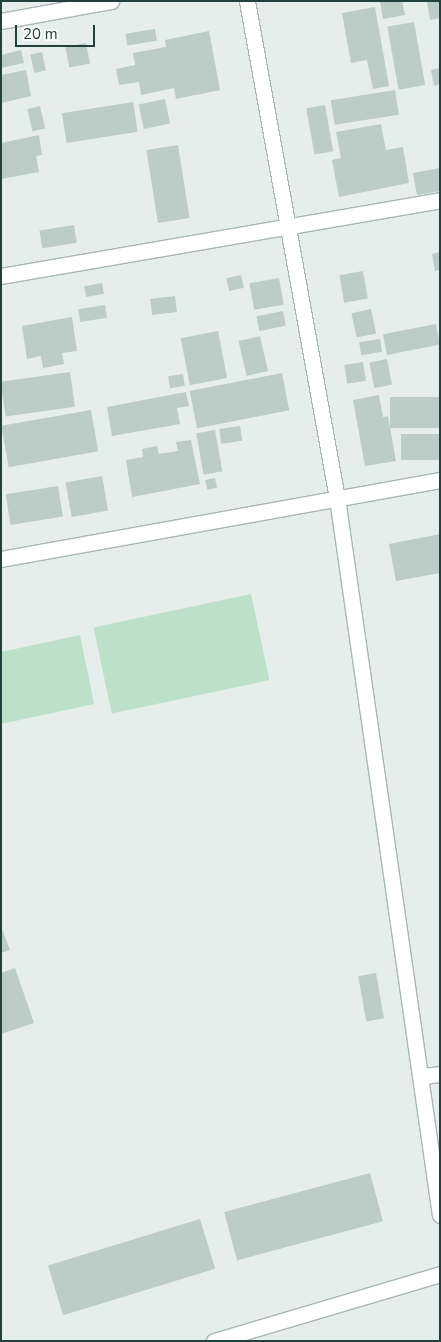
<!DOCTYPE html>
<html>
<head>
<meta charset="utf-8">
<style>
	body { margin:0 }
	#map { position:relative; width:441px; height:1342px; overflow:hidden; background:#e5eeeb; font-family:"Nunito Sans",sans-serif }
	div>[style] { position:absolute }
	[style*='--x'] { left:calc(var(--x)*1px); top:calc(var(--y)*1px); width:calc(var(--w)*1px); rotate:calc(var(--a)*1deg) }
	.green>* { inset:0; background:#bde0c9; transform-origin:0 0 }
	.building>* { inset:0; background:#bcccc7; transform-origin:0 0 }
	.roads { filter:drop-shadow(1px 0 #a7b7b3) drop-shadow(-1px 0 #a7b7b3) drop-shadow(0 1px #a7b7b3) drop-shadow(0 -1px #a7b7b3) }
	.minor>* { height:15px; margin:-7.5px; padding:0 7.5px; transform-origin:7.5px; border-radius:7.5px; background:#fff }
	.tertiary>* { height:15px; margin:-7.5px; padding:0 7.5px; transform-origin:7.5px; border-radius:7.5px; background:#fff }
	span { translate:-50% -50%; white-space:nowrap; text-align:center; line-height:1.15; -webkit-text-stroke:4px #f6faf8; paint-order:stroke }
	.frame { position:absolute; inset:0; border:2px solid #23413c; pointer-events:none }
	.scale { position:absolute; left:15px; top:25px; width:80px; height:22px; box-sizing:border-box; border:2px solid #23413c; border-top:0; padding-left:6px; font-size:15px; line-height:18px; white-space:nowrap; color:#23413c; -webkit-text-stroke:4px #f6faf8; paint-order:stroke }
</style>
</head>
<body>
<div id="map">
	<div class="green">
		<i style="left:251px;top:594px;width:88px;height:161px;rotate:78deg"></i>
		<i style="clip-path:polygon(80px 635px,94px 704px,1px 724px,1px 652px)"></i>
	</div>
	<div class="building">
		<i style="clip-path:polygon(380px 1px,402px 1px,405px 15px,383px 19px)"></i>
		<i style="clip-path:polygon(427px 1px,440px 1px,440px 18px,430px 20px)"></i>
		<i style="clip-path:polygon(375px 7px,389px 86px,373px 89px,367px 60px,351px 63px,342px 13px)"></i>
		<i style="left:414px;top:22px;width:64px;height:27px;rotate:80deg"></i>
		<i style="left:155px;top:29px;width:12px;height:30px;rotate:81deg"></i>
		<i style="clip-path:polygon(209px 31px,220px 90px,176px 99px,174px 88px,141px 95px,139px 82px,119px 85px,116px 69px,135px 65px,133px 53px,166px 47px,165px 40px)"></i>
		<i style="left:86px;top:43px;width:21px;height:21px;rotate:79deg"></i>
		<i style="clip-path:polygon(21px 50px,24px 63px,1px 68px,1px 55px)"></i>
		<i style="left:42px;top:52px;width:19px;height:12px;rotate:78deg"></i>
		<i style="clip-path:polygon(440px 68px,440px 84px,434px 86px,431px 70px)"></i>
		<i style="clip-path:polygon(26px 70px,31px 96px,1px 103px,1px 75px)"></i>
		<i style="left:395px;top:90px;width:25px;height:65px;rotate:81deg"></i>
		<i style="left:165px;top:99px;width:25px;height:27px;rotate:78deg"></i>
		<i style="left:133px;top:102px;width:30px;height:72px;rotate:81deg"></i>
		<i style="left:325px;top:105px;width:47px;height:19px;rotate:80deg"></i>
		<i style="left:40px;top:106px;width:23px;height:13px;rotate:77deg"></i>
		<i style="clip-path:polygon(381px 124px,386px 150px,403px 147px,409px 183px,339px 197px,332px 160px,341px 158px,336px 132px)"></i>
		<i style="clip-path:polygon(39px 135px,42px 155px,36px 156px,39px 172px,1px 179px,1px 143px)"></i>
		<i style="left:178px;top:145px;width:74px;height:32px;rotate:81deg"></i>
		<i style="clip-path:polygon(440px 168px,440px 191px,417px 195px,413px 173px)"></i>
		<i style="left:74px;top:225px;width:18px;height:35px;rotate:81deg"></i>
		<i style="clip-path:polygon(440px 252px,440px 270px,435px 271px,432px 254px)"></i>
		<i style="left:363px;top:271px;width:28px;height:24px;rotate:80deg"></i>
		<i style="left:241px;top:275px;width:13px;height:15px;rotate:77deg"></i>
		<i style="left:279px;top:278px;width:27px;height:30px;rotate:80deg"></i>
		<i style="left:102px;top:283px;width:11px;height:18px;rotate:80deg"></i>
		<i style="left:175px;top:296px;width:16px;height:25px;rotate:83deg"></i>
		<i style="left:105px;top:305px;width:13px;height:27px;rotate:81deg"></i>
		<i style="left:371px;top:309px;width:25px;height:20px;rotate:78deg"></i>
		<i style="left:283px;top:311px;width:15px;height:27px;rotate:79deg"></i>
		<i style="clip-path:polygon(72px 317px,77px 351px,62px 353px,64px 364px,43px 368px,41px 356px,27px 359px,22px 326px)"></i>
		<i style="left:436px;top:324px;width:21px;height:54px;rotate:79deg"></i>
		<i style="left:218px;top:331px;width:48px;height:38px;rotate:79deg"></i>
		<i style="left:260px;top:336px;width:36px;height:22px;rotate:77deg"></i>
		<i style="left:380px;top:339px;width:13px;height:21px;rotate:81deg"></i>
		<i style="left:387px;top:359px;width:26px;height:18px;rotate:79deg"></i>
		<i style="left:363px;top:362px;width:19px;height:19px;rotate:81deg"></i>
		<i style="left:70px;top:372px;width:35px;height:70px;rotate:82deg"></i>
		<i style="left:282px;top:373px;width:38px;height:94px;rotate:79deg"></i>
		<i style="left:183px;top:374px;width:12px;height:15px;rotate:81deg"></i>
		<i style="clip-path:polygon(186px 392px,189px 406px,177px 408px,180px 424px,112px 436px,107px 407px)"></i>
		<i style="clip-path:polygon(379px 395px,383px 417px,388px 416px,396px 461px,365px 466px,353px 400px)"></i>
		<i style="left:440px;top:397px;width:31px;height:50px;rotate:90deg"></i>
		<i style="left:91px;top:410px;width:42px;height:91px;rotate:80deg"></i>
		<i style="left:240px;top:426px;width:15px;height:21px;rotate:82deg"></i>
		<i style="left:215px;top:430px;width:42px;height:19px;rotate:80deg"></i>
		<i style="left:440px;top:434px;width:26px;height:39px;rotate:90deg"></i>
		<i style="clip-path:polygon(191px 440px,200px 484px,132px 497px,126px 460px,143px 457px,142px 449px,157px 446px,159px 454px,178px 451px,176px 442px)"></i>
		<i style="left:102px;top:476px;width:35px;height:37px;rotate:80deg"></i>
		<i style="left:215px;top:478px;width:10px;height:10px;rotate:79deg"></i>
		<i style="left:58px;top:486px;width:31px;height:53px;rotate:81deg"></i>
		<i style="clip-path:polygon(440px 534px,440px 573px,396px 581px,389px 544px)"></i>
		<i style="clip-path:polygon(1px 926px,10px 950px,1px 953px)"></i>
		<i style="clip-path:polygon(15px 968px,34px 1023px,1px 1034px,1px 973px)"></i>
		<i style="left:376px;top:973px;width:46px;height:18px;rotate:80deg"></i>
		<i style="left:370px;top:1173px;width:50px;height:151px;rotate:75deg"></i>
		<i style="left:200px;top:1219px;width:52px;height:159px;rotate:73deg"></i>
	</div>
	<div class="roads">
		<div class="minor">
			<i style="--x:1;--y:21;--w:112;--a:-10.3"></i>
			<i style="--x:1;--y:276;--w:446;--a:-9.8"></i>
			<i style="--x:337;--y:498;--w:724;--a:81.83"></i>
			<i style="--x:422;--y:1076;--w:18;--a:-6"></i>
			<i style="--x:214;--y:1341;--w:236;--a:-16.5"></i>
		</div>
		<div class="tertiary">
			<i style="--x:247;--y:1;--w:505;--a:79.74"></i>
			<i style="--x:1;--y:559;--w:446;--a:-10.2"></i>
		</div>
	</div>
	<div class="frame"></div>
	<div class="scale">20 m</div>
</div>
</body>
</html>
